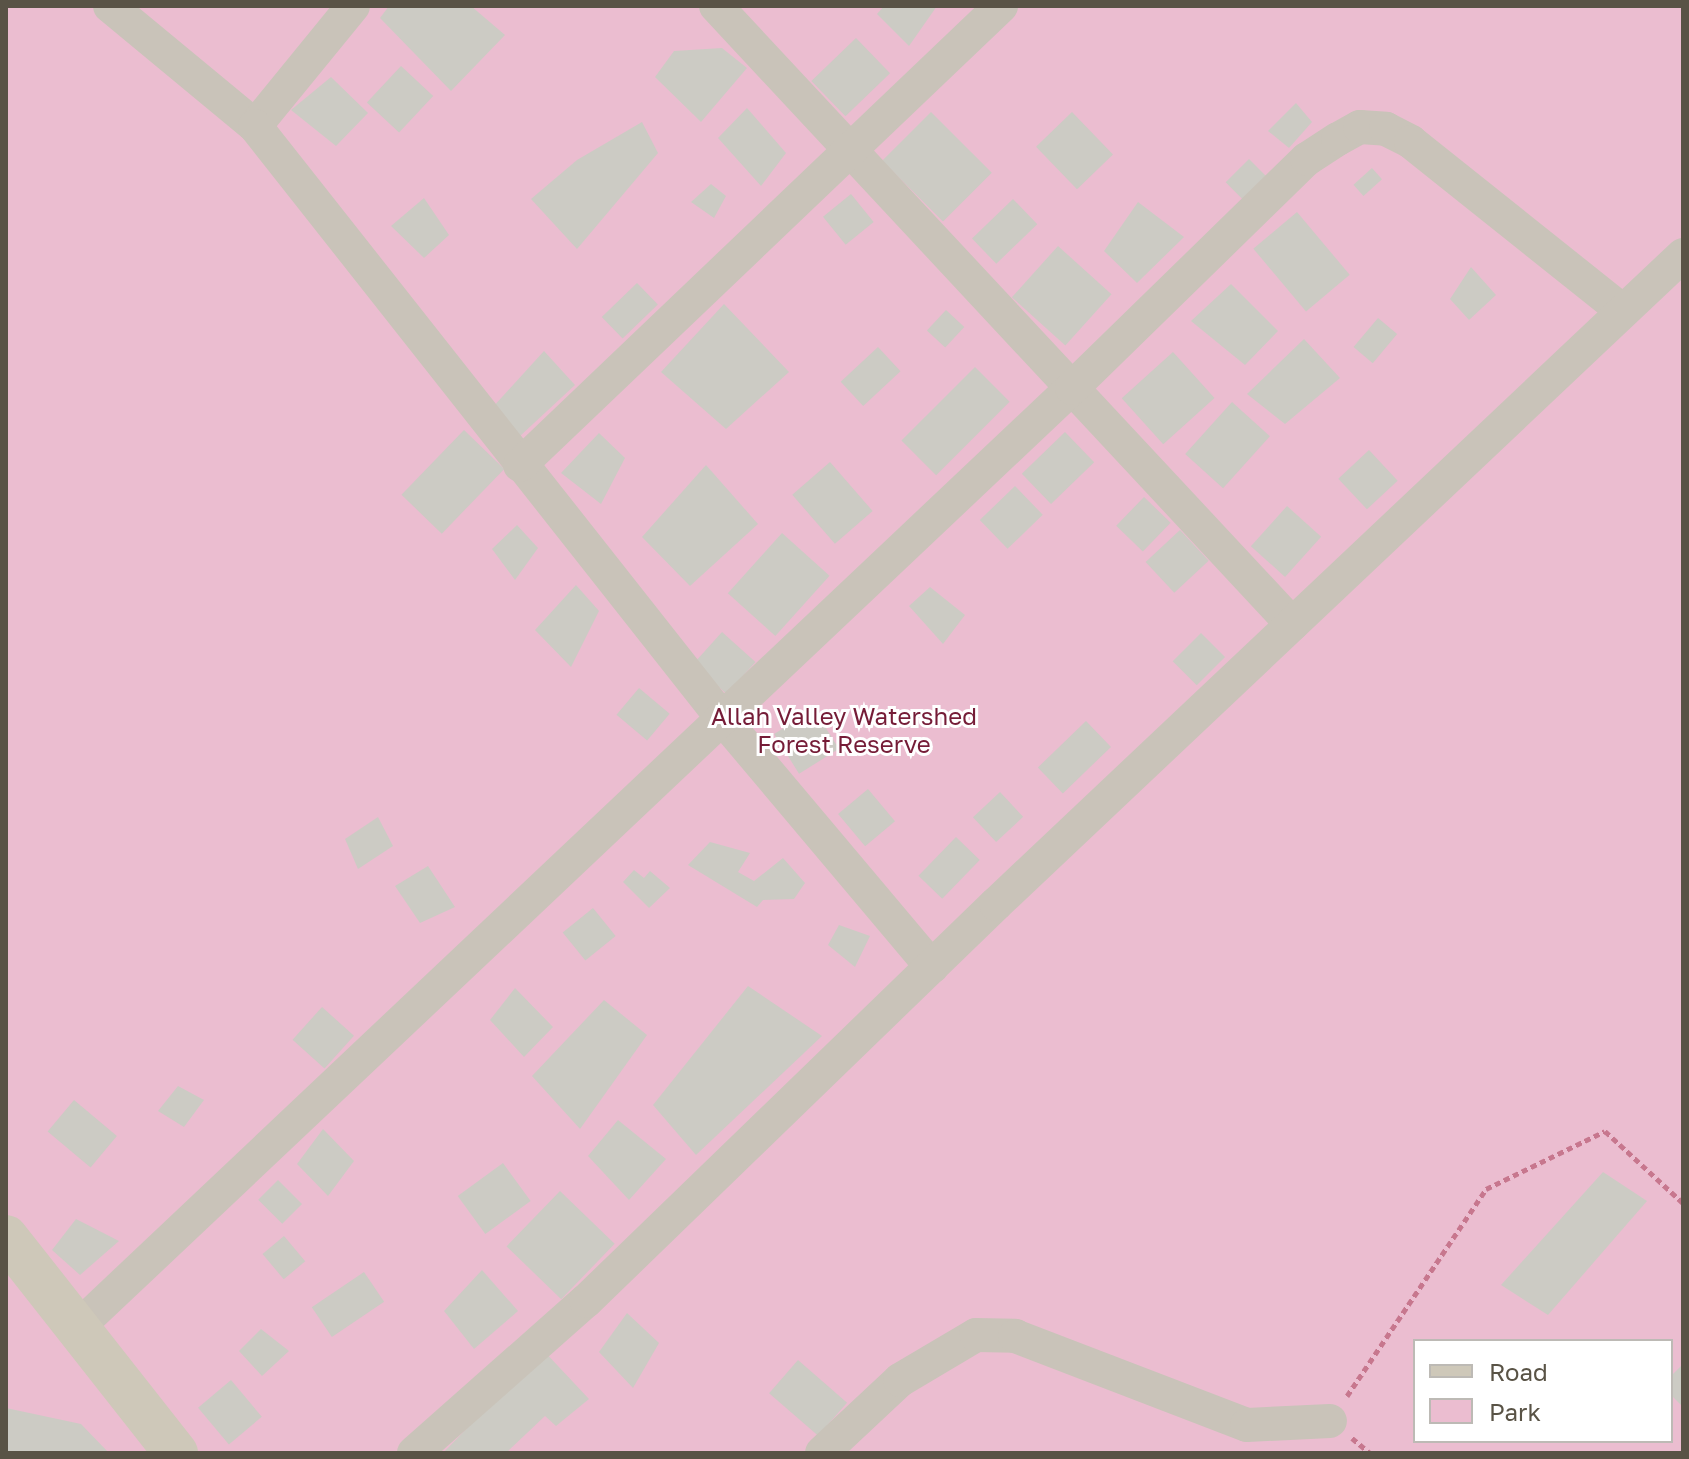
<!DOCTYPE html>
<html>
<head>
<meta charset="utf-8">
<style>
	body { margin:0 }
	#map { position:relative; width:1689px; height:1459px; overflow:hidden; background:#edefef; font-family:"Golos Text",sans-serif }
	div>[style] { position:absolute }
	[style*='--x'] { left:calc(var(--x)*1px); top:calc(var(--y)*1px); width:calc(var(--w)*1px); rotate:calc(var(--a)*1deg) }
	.green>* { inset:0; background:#ebbdd0 }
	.building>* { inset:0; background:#cccbc4; transform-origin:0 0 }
	.path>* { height:5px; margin-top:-2.5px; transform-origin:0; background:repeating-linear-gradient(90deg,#c7778e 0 6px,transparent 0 10px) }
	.minor>* { height:34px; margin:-17px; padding:0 17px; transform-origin:17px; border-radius:17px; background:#c9c3b9 }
	.secondary>* { height:44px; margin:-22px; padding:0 22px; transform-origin:22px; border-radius:22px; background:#cec8b9 }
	span { translate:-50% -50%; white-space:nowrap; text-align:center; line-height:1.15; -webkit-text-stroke:6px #fff; paint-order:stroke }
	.park-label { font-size:24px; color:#751c37 }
	.frame { position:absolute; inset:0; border:8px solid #595346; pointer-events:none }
	.legend { position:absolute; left:1413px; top:1339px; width:260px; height:104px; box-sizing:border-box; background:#fff; border:2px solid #bdbab5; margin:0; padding:10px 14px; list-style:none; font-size:24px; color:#595346 }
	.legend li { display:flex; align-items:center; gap:16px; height:40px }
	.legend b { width:40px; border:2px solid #bdbab5 }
</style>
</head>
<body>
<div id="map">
	<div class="green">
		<i style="clip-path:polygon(evenodd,6px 6px,1683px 6px,1683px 1453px,6px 1453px,6px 6px,1415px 1341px,1671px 1341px,1671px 1441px,1415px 1441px,1415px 1341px)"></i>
	</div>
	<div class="building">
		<i style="clip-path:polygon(389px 6px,471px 6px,505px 35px,451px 91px,380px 18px)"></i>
		<i style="clip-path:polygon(884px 6px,937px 6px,909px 46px,877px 14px)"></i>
		<i style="left:856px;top:38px;width:49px;height:62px;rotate:46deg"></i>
		<i style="clip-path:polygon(722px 48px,747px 68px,701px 122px,655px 77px,674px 51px)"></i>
		<i style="left:401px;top:66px;width:44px;height:50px;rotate:43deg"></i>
		<i style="clip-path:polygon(331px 77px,368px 113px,336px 146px,291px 110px)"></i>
		<i style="clip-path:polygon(1296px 103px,1312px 122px,1289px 148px,1268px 131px)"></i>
		<i style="clip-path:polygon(747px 108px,786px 153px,761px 186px,718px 138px)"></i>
		<i style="left:931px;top:112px;width:86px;height:69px;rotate:45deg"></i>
		<i style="left:1072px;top:112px;width:59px;height:50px;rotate:46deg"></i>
		<i style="clip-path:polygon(642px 122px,658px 153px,577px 249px,531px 199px,577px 160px)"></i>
		<i style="left:1249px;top:159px;width:25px;height:33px;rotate:45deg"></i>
		<i style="left:1372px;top:168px;width:15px;height:25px;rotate:48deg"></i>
		<i style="clip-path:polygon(711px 184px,726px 196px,714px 218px,691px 202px)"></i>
		<i style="left:851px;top:194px;width:36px;height:36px;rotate:51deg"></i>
		<i style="clip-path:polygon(424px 198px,449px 235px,424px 258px,391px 226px)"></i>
		<i style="left:1013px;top:199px;width:35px;height:57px;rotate:46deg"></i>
		<i style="clip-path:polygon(1138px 202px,1184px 237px,1137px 283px,1104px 251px)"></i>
		<i style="left:1297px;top:212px;width:82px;height:57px;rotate:50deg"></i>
		<i style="left:1058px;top:246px;width:72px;height:69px;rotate:42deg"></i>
		<i style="clip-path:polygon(1471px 267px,1496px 295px,1469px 320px,1450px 299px)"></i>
		<i style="left:637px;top:283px;width:30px;height:49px;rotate:46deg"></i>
		<i style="clip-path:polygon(1231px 284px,1278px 331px,1245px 365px,1191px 321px)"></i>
		<i style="clip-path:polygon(724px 304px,789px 372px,726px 429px,661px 372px)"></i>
		<i style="left:946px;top:310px;width:25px;height:28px;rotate:43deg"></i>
		<i style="left:1378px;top:318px;width:25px;height:38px;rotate:40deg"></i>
		<i style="clip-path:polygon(1304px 339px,1340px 378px,1285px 424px,1247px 394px)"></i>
		<i style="left:878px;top:347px;width:33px;height:51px;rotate:47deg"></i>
		<i style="clip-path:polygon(544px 351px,575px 385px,519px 437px,492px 408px)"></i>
		<i style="left:1173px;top:352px;width:62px;height:69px;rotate:48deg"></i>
		<i style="left:975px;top:367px;width:49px;height:104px;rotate:45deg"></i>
		<i style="left:1232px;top:402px;width:51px;height:70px;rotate:42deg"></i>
		<i style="left:464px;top:430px;width:56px;height:90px;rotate:44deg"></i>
		<i style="left:1065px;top:432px;width:42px;height:60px;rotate:46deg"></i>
		<i style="clip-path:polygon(599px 433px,625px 458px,601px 504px,561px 473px)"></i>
		<i style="left:1369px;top:450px;width:42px;height:42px;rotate:47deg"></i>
		<i style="left:830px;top:462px;width:65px;height:50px;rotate:49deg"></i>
		<i style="clip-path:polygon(706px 465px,758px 524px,690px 586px,642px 537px)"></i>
		<i style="left:1015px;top:486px;width:40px;height:49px;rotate:46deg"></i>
		<i style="left:1144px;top:497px;width:37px;height:40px;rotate:44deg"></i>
		<i style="left:1287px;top:506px;width:46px;height:54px;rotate:42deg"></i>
		<i style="clip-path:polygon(517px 525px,538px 548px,515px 580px,492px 549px)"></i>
		<i style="left:1180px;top:530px;width:42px;height:47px;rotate:47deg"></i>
		<i style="left:782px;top:533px;width:64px;height:81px;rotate:42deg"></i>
		<i style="clip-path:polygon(576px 585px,599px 611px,571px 667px,535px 630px)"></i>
		<i style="clip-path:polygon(930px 587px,965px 615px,943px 644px,909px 606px)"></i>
		<i style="left:722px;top:632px;width:45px;height:43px;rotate:42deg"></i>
		<i style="left:1201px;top:633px;width:34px;height:40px;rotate:45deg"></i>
		<i style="left:639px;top:688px;width:40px;height:35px;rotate:40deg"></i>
		<i style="left:814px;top:709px;width:47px;height:47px;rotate:58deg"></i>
		<i style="left:1086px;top:721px;width:36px;height:67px;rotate:46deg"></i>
		<i style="left:868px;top:789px;width:42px;height:39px;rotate:50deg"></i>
		<i style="left:1000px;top:792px;width:34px;height:37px;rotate:47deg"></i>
		<i style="clip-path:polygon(378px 817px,393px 846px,358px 869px,345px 839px)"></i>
		<i style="left:956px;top:837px;width:33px;height:54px;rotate:44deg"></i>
		<i style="clip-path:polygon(710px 842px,750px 853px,738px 872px,754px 881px,783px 858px,805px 883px,794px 899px,763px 900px,757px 907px,688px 865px)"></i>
		<i style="clip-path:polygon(428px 866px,455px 907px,420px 923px,395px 886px)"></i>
		<i style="clip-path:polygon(634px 870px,644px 878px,650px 871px,670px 888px,649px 908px,623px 882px)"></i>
		<i style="left:593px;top:908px;width:36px;height:39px;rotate:51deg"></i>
		<i style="clip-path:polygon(839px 925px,870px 936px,855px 967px,828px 945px)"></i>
		<i style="clip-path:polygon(748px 986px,822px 1036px,696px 1155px,653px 1105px)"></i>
		<i style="clip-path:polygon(515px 988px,553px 1027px,524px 1057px,490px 1020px)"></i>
		<i style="clip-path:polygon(604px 1000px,647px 1035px,580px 1129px,532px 1076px)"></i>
		<i style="left:322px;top:1007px;width:43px;height:44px;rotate:42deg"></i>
		<i style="clip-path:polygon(178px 1086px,204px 1100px,184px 1127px,158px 1111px)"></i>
		<i style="left:74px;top:1100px;width:56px;height:41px;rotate:40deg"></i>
		<i style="clip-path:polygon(618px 1120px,666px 1159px,629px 1200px,588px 1156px)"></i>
		<i style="clip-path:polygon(323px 1129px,354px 1161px,328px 1196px,297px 1164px)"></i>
		<i style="left:503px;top:1163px;width:47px;height:56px;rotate:54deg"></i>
		<i style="clip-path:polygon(1603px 1172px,1647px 1201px,1548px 1315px,1501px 1285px)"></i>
		<i style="left:278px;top:1180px;width:34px;height:28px;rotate:45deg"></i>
		<i style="left:560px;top:1191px;width:76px;height:77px;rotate:44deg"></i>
		<i style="clip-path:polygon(76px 1219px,119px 1241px,80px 1275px,52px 1250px)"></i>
		<i style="left:284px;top:1236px;width:33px;height:28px;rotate:50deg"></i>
		<i style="clip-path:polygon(482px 1270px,518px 1311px,474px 1349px,444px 1311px)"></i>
		<i style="left:364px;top:1272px;width:36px;height:63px;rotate:56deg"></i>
		<i style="clip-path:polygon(627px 1313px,659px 1343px,633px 1388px,599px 1352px)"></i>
		<i style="clip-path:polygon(261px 1329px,289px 1351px,262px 1376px,239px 1351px)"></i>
		<i style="clip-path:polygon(543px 1350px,589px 1399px,556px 1426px,545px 1416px,506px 1453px,443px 1453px)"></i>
		<i style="left:798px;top:1360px;width:65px;height:44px;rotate:41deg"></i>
		<i style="clip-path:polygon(1683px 1364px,1683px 1407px,1671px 1395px,1671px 1376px)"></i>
		<i style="left:231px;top:1380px;width:48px;height:43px;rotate:50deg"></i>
		<i style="clip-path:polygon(6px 1408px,81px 1424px,109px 1453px,6px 1453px)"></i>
	</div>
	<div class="path">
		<i style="--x:1347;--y:1396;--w:249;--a:-56.1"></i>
		<i style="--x:1486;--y:1189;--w:132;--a:-26"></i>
		<i style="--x:1605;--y:1131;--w:106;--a:42.7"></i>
		<i style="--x:1352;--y:1438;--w:23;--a:40"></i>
	</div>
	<div class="minor">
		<i style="--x:110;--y:6;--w:188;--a:39.6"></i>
		<i style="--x:353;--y:6;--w:155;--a:129.2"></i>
		<i style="--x:255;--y:126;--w:755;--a:51.72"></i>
		<i style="--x:723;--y:719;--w:324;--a:49.9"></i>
		<i style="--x:716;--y:6;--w:845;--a:47.01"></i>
		<i style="--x:520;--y:465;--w:665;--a:-43.66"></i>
		<i style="--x:79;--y:1326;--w:1366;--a:-43.37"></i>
		<i style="--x:1072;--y:388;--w:328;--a:-44.3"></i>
		<i style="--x:1307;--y:159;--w:37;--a:-33"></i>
		<i style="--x:1338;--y:139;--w:25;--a:-29"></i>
		<i style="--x:1360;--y:127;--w:26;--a:4"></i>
		<i style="--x:1386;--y:129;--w:28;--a:27"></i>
		<i style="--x:1411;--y:142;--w:271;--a:38.6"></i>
		<i style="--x:414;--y:1453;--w:230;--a:-41.5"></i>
		<i style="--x:586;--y:1301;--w:571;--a:-44.08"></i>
		<i style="--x:996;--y:904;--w:945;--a:-43.37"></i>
		<i style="--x:822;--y:1453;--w:107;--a:-43.1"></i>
		<i style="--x:900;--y:1380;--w:88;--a:-30.6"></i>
		<i style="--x:976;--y:1335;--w:39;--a:1"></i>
		<i style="--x:1015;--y:1336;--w:248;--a:21"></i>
		<i style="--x:1247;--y:1425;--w:83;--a:-2.8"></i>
	</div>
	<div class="secondary">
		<i style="--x:6;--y:1237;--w:275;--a:51.8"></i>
	</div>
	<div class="park-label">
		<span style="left:844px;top:730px">Allah Valley Watershed<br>Forest Reserve</span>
	</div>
	<div class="frame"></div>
	<ul class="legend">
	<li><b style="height:10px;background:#cec8b9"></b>Road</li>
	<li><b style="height:22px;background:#ebbdd0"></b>Park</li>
	</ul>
</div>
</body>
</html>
